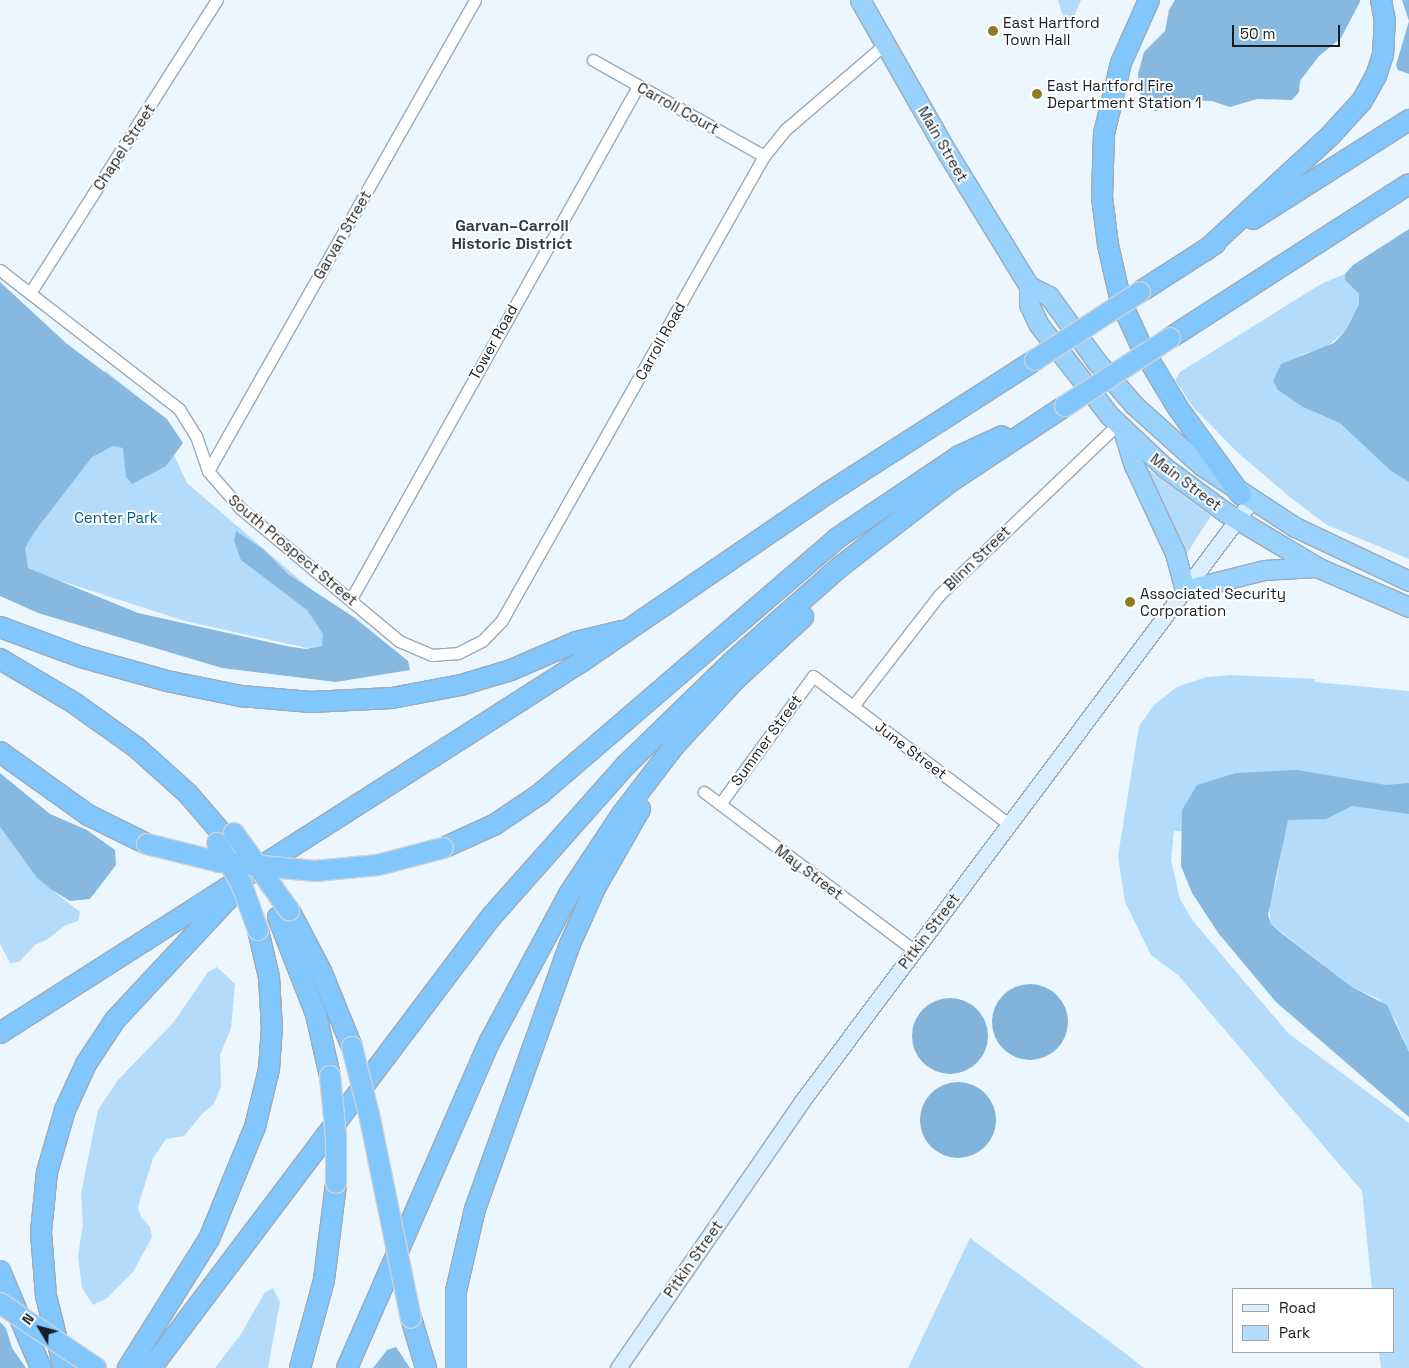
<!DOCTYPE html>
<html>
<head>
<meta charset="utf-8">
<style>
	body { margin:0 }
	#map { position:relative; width:1409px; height:1368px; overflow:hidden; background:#ecf6ff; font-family:"Space Grotesk",sans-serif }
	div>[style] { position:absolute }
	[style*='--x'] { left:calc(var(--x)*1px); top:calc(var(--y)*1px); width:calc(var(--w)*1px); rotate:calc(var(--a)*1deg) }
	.green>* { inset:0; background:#b5dbfb }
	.forest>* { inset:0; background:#87b8e0 }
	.water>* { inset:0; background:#81b2da }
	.round { border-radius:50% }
	.roads { filter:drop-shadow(1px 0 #9babb9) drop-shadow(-1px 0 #9babb9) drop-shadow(0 1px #9babb9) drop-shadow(0 -1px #9babb9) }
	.minor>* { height:11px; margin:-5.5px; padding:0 5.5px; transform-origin:5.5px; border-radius:5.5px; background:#fff }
	.secondary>* { height:15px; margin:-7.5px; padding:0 7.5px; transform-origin:7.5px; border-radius:7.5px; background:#d9eefe }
	.trunk>* { height:19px; margin:-9.5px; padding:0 9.5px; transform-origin:9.5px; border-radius:9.5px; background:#9ad2fe }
	.motorway>* { height:20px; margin:-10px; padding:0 10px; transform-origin:10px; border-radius:10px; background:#81c7fd }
	.bridges { filter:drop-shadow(1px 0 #d1d2d3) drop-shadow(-1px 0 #d1d2d3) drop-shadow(0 1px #d1d2d3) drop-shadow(0 -1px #d1d2d3) }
	.motorway-bridge>* { height:20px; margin:-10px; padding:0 10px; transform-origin:10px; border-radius:10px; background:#81c7fd }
	.dots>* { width:14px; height:14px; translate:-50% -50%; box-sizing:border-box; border:2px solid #fff; border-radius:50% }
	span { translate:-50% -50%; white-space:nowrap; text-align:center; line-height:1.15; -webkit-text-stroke:4px #fff; paint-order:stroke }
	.poi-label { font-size:15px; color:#171d22 }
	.left { translate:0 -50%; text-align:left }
	.street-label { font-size:15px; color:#171d22 }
	.park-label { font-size:15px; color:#01598b }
	.neighbourhood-label { font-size:16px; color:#2f3c47; font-weight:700 }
	.legend { position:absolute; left:1232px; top:1288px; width:162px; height:65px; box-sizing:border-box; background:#fff; border:1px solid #a2a5a7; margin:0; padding:6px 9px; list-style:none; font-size:15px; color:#171d22 }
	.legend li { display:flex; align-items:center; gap:10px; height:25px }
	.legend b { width:25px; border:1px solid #a2a5a7 }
	.north { position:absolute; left:15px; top:1303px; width:50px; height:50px; -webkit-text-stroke:4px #fff; paint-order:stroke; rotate:307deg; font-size:14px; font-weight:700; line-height:20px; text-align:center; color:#171d22 }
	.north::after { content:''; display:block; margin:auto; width:18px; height:22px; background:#171d22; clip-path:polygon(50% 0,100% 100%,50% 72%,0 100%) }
	.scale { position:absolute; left:1232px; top:25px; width:108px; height:22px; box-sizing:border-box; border:2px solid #171d22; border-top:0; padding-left:6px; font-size:15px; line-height:18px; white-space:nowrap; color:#171d22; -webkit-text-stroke:4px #fff; paint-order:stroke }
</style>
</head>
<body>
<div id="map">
	<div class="green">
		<i style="clip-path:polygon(1058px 0,1081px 0,1068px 31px,1061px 10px)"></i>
		<i style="clip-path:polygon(1345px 274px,1345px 280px,1359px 294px,1359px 304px,1346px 330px,1326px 348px,1298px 355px,1409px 344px,1409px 559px,1327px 525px,1291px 498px,1237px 452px,1193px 407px,1175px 380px,1180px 372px,1321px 284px)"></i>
		<i style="clip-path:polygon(106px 371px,152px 408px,187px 483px,376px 645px,307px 648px,185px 621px,2px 562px)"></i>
		<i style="clip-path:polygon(1149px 470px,1211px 516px,1184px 558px,1147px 472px)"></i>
		<i style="clip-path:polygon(1232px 675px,1315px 679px,1315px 682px,1409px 691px,1409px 1052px,1396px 1021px,1379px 999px,1352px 987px,1271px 924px,1269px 905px,1277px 878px,1284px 835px,1174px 831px,1171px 860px,1180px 899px,1193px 921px,1288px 1033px,1409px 1123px,1409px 1368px,1381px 1368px,1379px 1352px,1393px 1352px,1393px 1289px,1372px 1289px,1362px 1191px,1178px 975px,1151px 955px,1125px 902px,1118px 856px,1139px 726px,1154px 705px,1177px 687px,1206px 677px)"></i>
		<i style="clip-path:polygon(0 827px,37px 878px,80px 912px,78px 921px,64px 926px,48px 939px,35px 945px,19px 962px,10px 963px,0 944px)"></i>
		<i style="clip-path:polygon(217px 967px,235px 984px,231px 1028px,220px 1055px,221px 1086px,214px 1104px,203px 1113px,184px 1136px,166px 1139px,153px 1158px,138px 1207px,141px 1217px,150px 1227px,152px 1237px,133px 1272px,106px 1299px,93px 1305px,82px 1288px,78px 1256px,83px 1224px,81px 1193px,98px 1110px,118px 1080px,173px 1023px,208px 972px)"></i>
		<i style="clip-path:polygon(970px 1238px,1117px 1347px,1144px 1368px,908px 1368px)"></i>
		<i style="clip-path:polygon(273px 1288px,280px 1302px,268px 1368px,215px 1368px,241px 1334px,265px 1292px)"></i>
	</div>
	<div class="forest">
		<i style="clip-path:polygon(1175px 0,1360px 0,1360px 2px,1341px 38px,1319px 56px,1300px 81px,1299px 92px,1292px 100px,1257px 99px,1230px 107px,1212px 101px,1187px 100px,1156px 111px,1142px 106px,1138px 74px,1144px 52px,1165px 31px,1169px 10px)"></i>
		<i style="clip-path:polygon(1402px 0,1409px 0,1409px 74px,1398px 70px,1396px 65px,1409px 21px)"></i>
		<i style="clip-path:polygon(1409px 229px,1409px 482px,1390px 470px,1340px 423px,1303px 407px,1278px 390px,1273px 381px,1281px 364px,1334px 343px,1346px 330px,1359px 304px,1359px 294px,1345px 280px,1345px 274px,1353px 265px)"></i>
		<i style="clip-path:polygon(0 282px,66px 343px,167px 419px,183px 443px,166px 466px,132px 484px,126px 477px,123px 448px,113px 446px,92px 457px,35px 531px,25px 548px,28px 568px,138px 613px,286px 646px,306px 649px,322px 646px,323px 634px,307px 610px,241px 560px,234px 541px,236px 531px,264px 550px,288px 574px,355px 618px,408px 661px,410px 670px,336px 682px,222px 668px,38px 613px,0 596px)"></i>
		<i style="clip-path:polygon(1297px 770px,1386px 785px,1409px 783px,1409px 814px,1352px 806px,1326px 819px,1288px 820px,1268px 915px,1271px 924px,1280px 932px,1352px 987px,1387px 1005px,1409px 1052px,1409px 1117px,1276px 1002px,1219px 934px,1192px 893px,1181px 866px,1182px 810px,1197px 785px,1236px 773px)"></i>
		<i style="clip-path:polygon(0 773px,50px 814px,87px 830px,115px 850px,116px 865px,90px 899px,70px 901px,52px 890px,37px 878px,0 827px)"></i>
		<i style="clip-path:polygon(0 1322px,6px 1328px,12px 1348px,26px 1368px,0 1368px)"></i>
		<i style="clip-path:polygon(396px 1347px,410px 1368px,373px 1368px,387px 1350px)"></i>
	</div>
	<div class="water">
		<i class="round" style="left:992px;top:984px;width:76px;height:76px"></i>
		<i class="round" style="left:912px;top:998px;width:76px;height:76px"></i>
		<i class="round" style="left:920px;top:1082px;width:76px;height:76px"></i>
	</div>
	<div class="roads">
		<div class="minor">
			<i style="--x:593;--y:60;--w:196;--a:29.3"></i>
			<i style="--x:0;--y:270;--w:227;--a:37.8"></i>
			<i style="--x:179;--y:409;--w:32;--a:58"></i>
			<i style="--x:196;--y:436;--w:37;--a:71"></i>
			<i style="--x:208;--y:471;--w:49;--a:49.1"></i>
			<i style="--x:240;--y:508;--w:207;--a:39.9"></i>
			<i style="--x:399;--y:641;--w:36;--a:23"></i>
			<i style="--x:432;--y:655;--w:26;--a:-4"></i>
			<i style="--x:458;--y:653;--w:27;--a:-27"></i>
			<i style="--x:482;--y:641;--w:29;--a:-46"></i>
			<i style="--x:502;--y:620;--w:533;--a:-60.55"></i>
			<i style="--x:764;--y:156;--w:35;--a:-51"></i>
			<i style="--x:786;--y:129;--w:130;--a:-40.6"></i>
			<i style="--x:30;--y:293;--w:348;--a:-57.5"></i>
			<i style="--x:208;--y:471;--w:541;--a:-60.45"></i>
			<i style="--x:351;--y:599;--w:588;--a:-60.77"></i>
			<i style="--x:853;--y:706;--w:140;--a:-52.2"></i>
			<i style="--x:939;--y:595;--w:248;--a:-43.7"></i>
			<i style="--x:704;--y:792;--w:264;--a:37"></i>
			<i style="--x:720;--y:804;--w:158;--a:-54"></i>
			<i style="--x:813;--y:676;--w:246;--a:37.1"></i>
		</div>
		<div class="secondary">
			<i style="--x:618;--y:1368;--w:324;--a:-55.4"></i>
			<i style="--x:802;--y:1101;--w:749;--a:-53.19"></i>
		</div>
		<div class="trunk">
			<i style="--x:860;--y:0;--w:177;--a:60.3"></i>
			<i style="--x:948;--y:154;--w:155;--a:58.5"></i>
			<i style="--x:1029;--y:286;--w:18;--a:90"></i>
			<i style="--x:1029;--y:304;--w:23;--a:65"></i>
			<i style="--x:1039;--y:325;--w:114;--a:52.1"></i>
			<i style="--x:1109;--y:415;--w:76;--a:43.4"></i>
			<i style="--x:1164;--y:467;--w:76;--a:36.4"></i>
			<i style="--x:1225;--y:512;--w:109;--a:30.8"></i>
			<i style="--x:1319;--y:568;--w:98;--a:23.4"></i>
			<i style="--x:1029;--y:286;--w:22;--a:27"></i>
			<i style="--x:1049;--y:296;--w:80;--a:54.1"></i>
			<i style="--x:1096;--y:361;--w:58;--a:49.2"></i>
			<i style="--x:1134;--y:405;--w:91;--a:41.9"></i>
			<i style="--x:1202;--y:466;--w:111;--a:33.3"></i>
			<i style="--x:1295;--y:527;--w:126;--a:25.3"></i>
			<i style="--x:1123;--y:430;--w:37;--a:73"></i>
			<i style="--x:1134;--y:465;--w:97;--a:65"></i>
			<i style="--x:1175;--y:553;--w:38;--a:75"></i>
			<i style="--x:1185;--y:590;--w:81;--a:-14.2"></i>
			<i style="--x:1264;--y:570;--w:51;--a:-3.4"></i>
		</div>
		<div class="motorway">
			<i style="--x:1149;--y:0;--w:69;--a:114"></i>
			<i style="--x:1121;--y:63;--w:73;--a:103.5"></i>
			<i style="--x:1104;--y:134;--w:63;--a:91.8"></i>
			<i style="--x:1102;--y:197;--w:48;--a:82.9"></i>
			<i style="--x:1108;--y:245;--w:58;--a:77.2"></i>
			<i style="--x:1121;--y:302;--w:53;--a:65.4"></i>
			<i style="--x:1143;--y:350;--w:68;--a:58.9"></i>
			<i style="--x:1178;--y:408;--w:107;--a:54.1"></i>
			<i style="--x:1253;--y:219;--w:185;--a:-32.4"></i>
			<i style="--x:1205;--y:251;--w:170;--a:-42.6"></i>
			<i style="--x:1330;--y:136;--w:47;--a:-47.6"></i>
			<i style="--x:1362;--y:101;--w:29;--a:-61"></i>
			<i style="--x:1376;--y:76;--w:22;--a:-72"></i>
			<i style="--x:1383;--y:55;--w:34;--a:-87"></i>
			<i style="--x:1385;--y:21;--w:21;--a:-101"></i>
			<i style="--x:1140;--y:292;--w:90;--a:-32.8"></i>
			<i style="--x:1170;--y:338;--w:284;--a:-32.8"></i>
			<i style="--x:0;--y:627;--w:86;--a:20.3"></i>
			<i style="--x:81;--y:657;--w:89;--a:15.6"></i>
			<i style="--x:167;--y:681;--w:76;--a:11.5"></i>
			<i style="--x:241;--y:696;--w:70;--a:4.9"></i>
			<i style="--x:311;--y:702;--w:81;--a:-2.8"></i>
			<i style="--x:392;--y:698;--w:70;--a:-10.7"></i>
			<i style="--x:461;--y:685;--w:52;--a:-16.7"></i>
			<i style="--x:511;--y:670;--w:71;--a:-23.3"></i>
			<i style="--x:576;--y:642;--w:46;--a:-13.7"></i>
			<i style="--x:0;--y:659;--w:86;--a:30.7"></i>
			<i style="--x:74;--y:703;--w:77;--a:35.5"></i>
			<i style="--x:137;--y:748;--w:69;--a:42"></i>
			<i style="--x:188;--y:794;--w:58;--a:49.2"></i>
			<i style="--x:0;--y:752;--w:108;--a:35.6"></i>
			<i style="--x:88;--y:815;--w:66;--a:26.2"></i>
			<i style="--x:443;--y:848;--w:56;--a:-24.3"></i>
			<i style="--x:494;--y:825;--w:55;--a:-34"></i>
			<i style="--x:540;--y:794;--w:391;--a:-40.7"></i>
			<i style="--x:836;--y:539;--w:148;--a:-34"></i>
			<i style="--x:959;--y:456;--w:47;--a:-24.9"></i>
			<i style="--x:289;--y:910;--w:69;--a:62.3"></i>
			<i style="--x:321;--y:971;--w:82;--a:67.8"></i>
			<i style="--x:278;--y:917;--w:104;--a:68.6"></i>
			<i style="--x:316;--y:1014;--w:64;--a:77.3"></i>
			<i style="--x:0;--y:1033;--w:689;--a:-32.56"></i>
			<i style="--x:581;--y:662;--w:299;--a:-34.4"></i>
			<i style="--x:828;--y:493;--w:246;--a:-32.7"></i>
			<i style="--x:0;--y:1271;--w:105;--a:67.1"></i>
			<i style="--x:411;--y:1318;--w:52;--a:73.3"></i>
			<i style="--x:64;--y:1368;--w:74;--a:-104"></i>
			<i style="--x:46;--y:1296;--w:64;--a:-94.5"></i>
			<i style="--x:41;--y:1232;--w:60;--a:-84.3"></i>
			<i style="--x:47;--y:1172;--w:65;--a:-73.8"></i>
			<i style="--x:65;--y:1110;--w:51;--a:-65.5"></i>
			<i style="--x:86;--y:1064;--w:53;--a:-56.6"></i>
			<i style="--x:115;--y:1020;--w:182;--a:-47"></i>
			<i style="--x:128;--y:1368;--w:152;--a:-57.9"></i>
			<i style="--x:209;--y:1239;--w:121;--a:-67.7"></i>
			<i style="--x:255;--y:1127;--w:60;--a:-76.4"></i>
			<i style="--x:269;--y:1069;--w:39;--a:-86"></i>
			<i style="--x:272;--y:1030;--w:53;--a:-93.2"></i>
			<i style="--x:269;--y:977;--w:48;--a:-103.2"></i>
			<i style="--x:151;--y:1368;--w:565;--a:-52.99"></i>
			<i style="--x:491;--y:917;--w:203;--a:-48.4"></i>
			<i style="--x:626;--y:765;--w:148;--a:-44.2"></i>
			<i style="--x:732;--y:662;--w:145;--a:-41.4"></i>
			<i style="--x:841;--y:566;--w:138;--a:-37.6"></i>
			<i style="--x:950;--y:482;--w:138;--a:-33.5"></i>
			<i style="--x:300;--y:1368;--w:91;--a:-74.7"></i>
			<i style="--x:324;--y:1280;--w:98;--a:-82.9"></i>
			<i style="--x:347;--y:1368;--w:357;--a:-66.4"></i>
			<i style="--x:490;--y:1041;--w:167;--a:-61.7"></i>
			<i style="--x:569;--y:894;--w:96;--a:-56.5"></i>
			<i style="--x:622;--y:814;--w:87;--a:-52.5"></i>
			<i style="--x:675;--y:745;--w:88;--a:-47.3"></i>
			<i style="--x:735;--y:680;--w:93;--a:-42.8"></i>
			<i style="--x:456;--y:1368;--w:77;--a:-90"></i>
			<i style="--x:456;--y:1291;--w:84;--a:-77"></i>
			<i style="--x:475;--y:1209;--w:282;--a:-70.3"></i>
			<i style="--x:570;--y:944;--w:61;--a:-65.9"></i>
			<i style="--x:595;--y:888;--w:91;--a:-60.3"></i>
		</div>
	</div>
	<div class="bridges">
		<div class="motorway-bridge">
			<i style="--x:1035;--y:360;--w:125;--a:-32.9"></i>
			<i style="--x:1065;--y:406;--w:125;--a:-32.9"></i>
			<i style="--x:234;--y:833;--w:95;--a:54.5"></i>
			<i style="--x:217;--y:843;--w:47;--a:59"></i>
			<i style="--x:241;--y:883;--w:50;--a:70.1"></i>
			<i style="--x:147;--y:844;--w:74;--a:14"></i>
			<i style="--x:219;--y:862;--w:96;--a:5.4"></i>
			<i style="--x:315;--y:871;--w:63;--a:-5.4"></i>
			<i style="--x:378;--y:865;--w:67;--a:-14.7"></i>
			<i style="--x:352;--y:1047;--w:69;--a:75.8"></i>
			<i style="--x:369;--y:1114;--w:208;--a:78.4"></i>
			<i style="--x:330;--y:1076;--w:61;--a:84.4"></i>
			<i style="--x:336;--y:1137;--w:46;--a:90"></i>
			<i style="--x:0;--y:1303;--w:116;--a:34.1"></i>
		</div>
	</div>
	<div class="dots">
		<i style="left:993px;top:31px;background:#927a20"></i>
		<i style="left:1037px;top:94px;background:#927a20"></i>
		<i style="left:1130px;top:602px;background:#927a20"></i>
	</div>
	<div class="poi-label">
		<span class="left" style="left:1003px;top:31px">East Hartford<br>Town Hall</span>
		<span class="left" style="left:1047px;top:94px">East Hartford Fire<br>Department Station 1</span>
		<span class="left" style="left:1140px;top:602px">Associated Security<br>Corporation</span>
	</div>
	<div class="street-label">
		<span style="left:678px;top:108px;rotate:29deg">Carroll Court</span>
		<span style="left:943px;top:144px;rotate:60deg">Main Street</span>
		<span style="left:124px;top:147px;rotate:-57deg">Chapel Street</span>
		<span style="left:342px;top:235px;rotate:-60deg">Garvan Street</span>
		<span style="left:660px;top:341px;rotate:-61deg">Carroll Road</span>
		<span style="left:493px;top:342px;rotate:-61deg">Tower Road</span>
		<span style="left:1186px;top:482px;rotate:37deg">Main Street</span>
		<span style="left:293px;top:550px;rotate:40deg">South Prospect Street</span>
		<span style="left:977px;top:558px;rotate:-44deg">Blinn Street</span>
		<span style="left:766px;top:740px;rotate:-54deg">Summer Street</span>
		<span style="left:911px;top:750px;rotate:37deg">June Street</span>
		<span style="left:809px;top:872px;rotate:37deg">May Street</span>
		<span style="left:929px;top:931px;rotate:-53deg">Pitkin Street</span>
		<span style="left:693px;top:1259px;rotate:-55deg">Pitkin Street</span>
	</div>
	<div class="park-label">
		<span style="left:116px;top:518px">Center Park</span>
	</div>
	<div class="neighbourhood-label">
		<span style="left:512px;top:235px">Garvan–Carroll<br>Historic District</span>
	</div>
	<ul class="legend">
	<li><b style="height:6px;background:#d9eefe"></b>Road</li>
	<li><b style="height:14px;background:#b5dbfb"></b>Park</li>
	</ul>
	<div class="north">N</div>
	<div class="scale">50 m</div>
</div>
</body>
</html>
